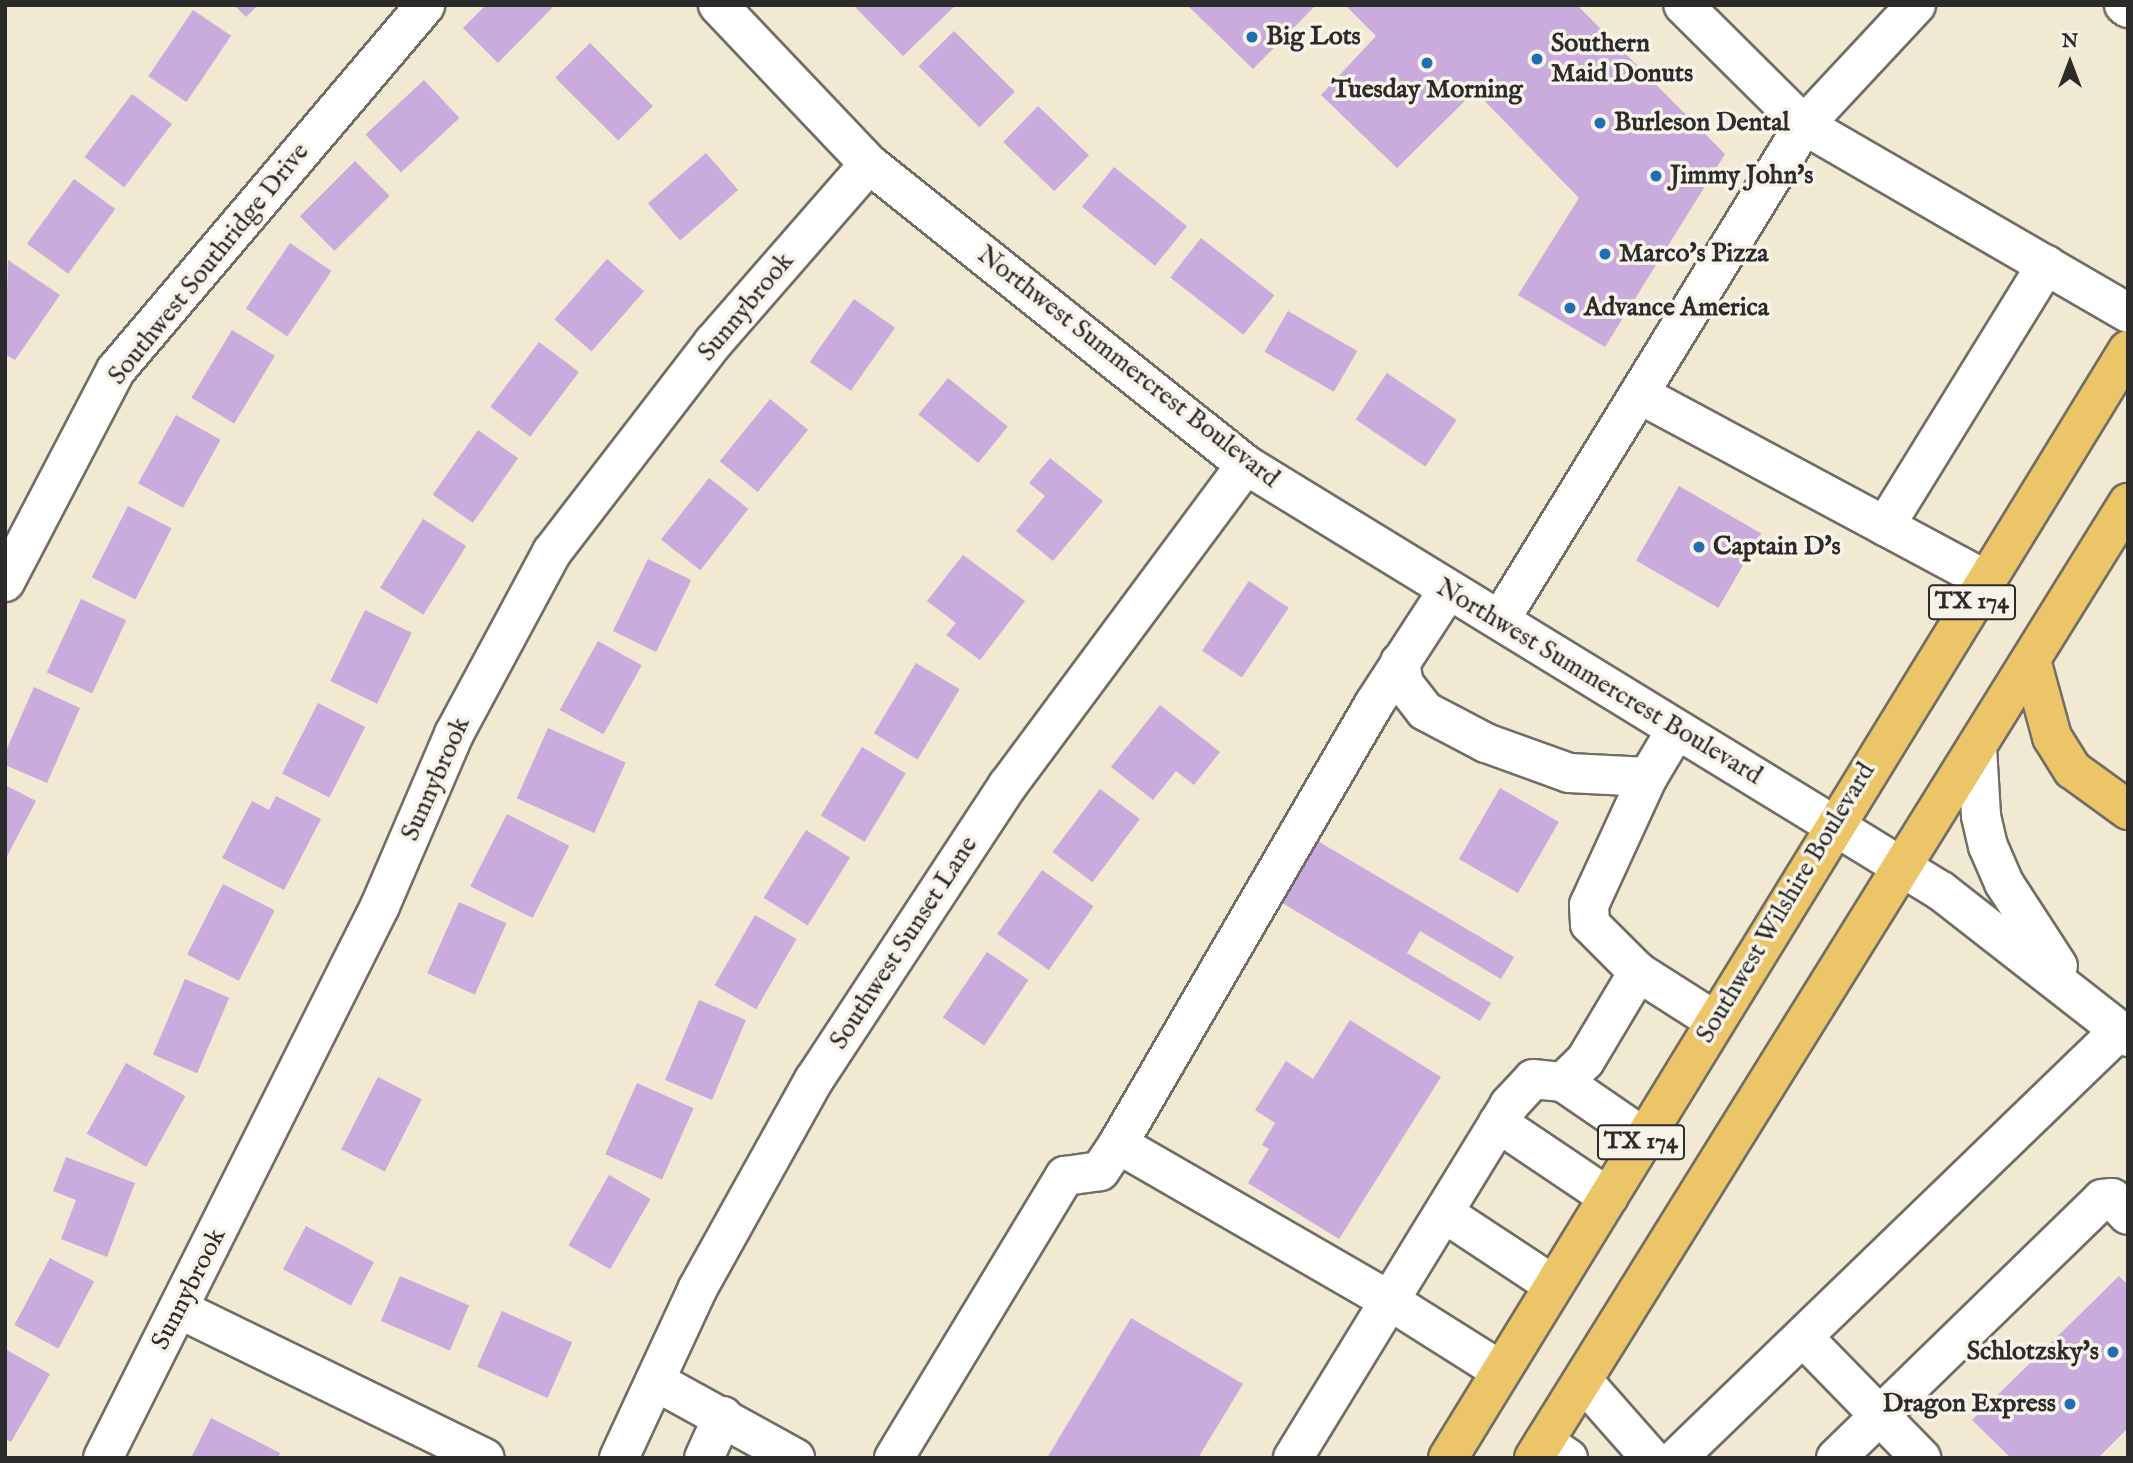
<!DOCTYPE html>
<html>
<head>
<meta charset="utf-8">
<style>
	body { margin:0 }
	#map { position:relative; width:2133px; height:1463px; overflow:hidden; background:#f1e9d1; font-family:"IM FELL English",serif }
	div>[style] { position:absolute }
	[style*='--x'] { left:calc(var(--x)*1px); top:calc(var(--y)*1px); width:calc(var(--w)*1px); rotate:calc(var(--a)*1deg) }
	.building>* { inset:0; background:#caabde; transform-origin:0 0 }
	.roads { filter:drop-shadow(2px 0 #706e65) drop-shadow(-2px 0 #706e65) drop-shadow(0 2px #706e65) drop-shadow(0 -2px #706e65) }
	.minor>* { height:38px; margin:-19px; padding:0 19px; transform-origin:19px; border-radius:19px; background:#fff }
	.major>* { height:38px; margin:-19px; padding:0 19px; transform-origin:19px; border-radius:19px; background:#edc569 }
	.dots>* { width:19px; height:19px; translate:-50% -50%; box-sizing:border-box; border:4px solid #f7f3e8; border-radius:50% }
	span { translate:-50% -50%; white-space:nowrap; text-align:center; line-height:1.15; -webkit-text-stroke:7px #f7f3e8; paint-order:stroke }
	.shield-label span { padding:2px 5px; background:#f7f3e8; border:2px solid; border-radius:5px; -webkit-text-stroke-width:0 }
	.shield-label { font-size:24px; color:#2b2b2b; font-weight:700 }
	.poi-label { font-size:26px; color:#2b2b2b; font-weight:700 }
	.left { translate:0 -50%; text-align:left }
	.right { translate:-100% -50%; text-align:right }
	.street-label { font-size:26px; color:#2b2b2b }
	.frame { position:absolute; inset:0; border:7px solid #2b2b2b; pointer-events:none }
	.north { position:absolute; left:2035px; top:28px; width:70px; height:70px; -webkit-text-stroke:5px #f7f3e8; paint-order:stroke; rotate:0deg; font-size:19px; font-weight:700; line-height:28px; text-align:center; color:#2b2b2b }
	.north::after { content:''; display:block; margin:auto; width:24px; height:32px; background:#2b2b2b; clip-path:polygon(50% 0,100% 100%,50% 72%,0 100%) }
</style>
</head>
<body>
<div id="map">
	<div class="building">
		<i style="clip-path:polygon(234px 5px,258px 5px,246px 17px)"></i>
		<i style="clip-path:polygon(486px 5px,555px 5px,498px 63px,463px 28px)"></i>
		<i style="clip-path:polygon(853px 5px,956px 5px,903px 56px)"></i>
		<i style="clip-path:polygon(1187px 5px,1316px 5px,1253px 69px)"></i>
		<i style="clip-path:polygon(1345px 5px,1577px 5px,1725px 154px,1605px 347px,1518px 295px,1579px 198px,1475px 91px,1397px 168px,1321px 95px,1376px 36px)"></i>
		<i style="left:193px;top:10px;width:46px;height:80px;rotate:34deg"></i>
		<i style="left:954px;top:31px;width:86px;height:50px;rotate:45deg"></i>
		<i style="left:590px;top:43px;width:89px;height:49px;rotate:45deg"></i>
		<i style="left:424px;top:80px;width:52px;height:80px;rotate:47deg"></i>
		<i style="left:132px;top:94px;width:50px;height:79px;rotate:37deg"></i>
		<i style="left:1038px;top:106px;width:71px;height:50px;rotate:44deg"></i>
		<i style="left:706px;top:153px;width:49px;height:77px;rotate:49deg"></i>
		<i style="left:355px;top:161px;width:49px;height:78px;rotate:45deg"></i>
		<i style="left:1114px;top:167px;width:94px;height:51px;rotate:39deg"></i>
		<i style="left:74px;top:179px;width:51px;height:80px;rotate:36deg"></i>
		<i style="left:1201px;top:238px;width:93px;height:50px;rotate:38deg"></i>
		<i style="left:290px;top:243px;width:50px;height:79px;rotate:34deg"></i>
		<i style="left:607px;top:259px;width:49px;height:80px;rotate:41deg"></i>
		<i style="clip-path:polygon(8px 260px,60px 295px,15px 360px,5px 354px)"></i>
		<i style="left:854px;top:299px;width:50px;height:77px;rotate:35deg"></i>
		<i style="left:1288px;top:311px;width:80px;height:47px;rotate:30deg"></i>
		<i style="left:232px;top:330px;width:50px;height:79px;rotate:31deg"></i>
		<i style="left:539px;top:342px;width:50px;height:81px;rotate:37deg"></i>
		<i style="left:1387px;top:373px;width:84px;height:56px;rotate:34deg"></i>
		<i style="left:948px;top:378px;width:77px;height:47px;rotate:39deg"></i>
		<i style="left:770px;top:399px;width:49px;height:80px;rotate:39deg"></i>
		<i style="left:176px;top:415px;width:51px;height:78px;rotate:29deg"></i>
		<i style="left:478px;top:430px;width:49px;height:79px;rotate:35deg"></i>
		<i style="clip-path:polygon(1050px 458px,1103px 501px,1053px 561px,1016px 531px,1045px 496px,1029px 483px)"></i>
		<i style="left:709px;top:478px;width:50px;height:78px;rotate:38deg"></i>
		<i style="left:1679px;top:486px;width:95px;height:86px;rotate:30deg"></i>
		<i style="left:128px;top:506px;width:49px;height:80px;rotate:27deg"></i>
		<i style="left:423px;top:519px;width:51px;height:81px;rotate:32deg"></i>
		<i style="clip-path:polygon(963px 555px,1025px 601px,980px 660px,946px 635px,956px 623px,927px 601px)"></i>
		<i style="left:648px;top:559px;width:48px;height:80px;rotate:26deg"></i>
		<i style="left:1249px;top:581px;width:48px;height:84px;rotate:34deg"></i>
		<i style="left:81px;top:599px;width:50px;height:81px;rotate:25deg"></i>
		<i style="left:365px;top:610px;width:52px;height:79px;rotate:26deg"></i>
		<i style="left:598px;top:641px;width:50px;height:79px;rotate:29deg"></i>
		<i style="left:916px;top:663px;width:51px;height:82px;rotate:31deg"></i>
		<i style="clip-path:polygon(34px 687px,80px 708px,47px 783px,5px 765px,5px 753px)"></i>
		<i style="left:318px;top:703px;width:53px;height:79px;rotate:27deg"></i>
		<i style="clip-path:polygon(1160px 705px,1220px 752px,1194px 785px,1176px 771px,1153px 800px,1111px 767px)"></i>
		<i style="left:548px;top:728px;width:85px;height:77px;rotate:24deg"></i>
		<i style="left:862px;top:747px;width:51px;height:80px;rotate:31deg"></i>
		<i style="clip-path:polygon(5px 785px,36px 801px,5px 860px)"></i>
		<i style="left:1500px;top:788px;width:68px;height:82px;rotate:30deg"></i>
		<i style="left:1100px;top:789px;width:50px;height:79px;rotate:37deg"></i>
		<i style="clip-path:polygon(276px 796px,321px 819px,284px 890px,222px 858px,252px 801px,269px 810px)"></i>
		<i style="left:507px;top:814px;width:70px;height:81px;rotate:27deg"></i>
		<i style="left:806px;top:830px;width:52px;height:80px;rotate:32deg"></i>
		<i style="clip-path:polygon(1316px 840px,1514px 957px,1501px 979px,1420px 931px,1407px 953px,1491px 1003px,1480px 1021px,1279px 901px)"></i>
		<i style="left:1042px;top:870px;width:63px;height:78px;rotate:35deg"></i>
		<i style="left:223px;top:884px;width:58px;height:79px;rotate:27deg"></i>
		<i style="left:459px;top:902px;width:52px;height:78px;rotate:24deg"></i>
		<i style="left:755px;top:915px;width:48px;height:81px;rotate:30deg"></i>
		<i style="left:987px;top:952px;width:50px;height:79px;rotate:34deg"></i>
		<i style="left:185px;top:979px;width:48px;height:82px;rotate:23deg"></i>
		<i style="left:699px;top:1000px;width:51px;height:87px;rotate:23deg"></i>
		<i style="clip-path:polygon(1350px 1020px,1441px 1077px,1339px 1239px,1248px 1183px,1269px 1149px,1262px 1145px,1275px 1123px,1255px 1110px,1286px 1061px,1313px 1079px)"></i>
		<i style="left:126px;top:1063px;width:68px;height:81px;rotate:29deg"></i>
		<i style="left:378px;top:1077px;width:49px;height:81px;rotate:27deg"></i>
		<i style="left:637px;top:1083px;width:62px;height:78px;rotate:24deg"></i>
		<i style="clip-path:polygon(66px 1157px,135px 1183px,107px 1257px,61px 1239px,76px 1200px,53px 1191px)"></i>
		<i style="left:609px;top:1175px;width:48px;height:81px;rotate:30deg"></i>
		<i style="left:306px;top:1226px;width:77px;height:49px;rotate:28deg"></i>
		<i style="left:50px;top:1258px;width:50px;height:76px;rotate:28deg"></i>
		<i style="left:400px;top:1276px;width:75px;height:49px;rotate:23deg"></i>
		<i style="clip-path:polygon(2119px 1276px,2128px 1285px,2128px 1428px,2098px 1458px,2011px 1458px,1972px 1420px)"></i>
		<i style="left:502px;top:1311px;width:77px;height:61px;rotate:24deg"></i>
		<i style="clip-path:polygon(1131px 1318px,1243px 1384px,1198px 1458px,1047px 1458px)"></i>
		<i style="clip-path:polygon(5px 1349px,50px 1374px,11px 1442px,5px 1439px)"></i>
		<i style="clip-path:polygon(211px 1418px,280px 1453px,278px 1458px,191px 1458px)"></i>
	</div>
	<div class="roads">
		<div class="minor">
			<i style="--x:718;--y:5;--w:219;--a:46.5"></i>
			<i style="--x:869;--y:164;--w:482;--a:38.6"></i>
			<i style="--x:1246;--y:465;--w:815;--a:31.51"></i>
			<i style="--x:1941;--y:891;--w:237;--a:38"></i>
			<i style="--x:1916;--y:5;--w:164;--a:133"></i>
			<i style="--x:1804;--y:125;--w:375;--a:30.1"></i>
			<i style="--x:2124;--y:5;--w:5;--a:37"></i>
			<i style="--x:1639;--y:394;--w:394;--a:28.2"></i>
			<i style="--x:1885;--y:526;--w:307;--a:-58.3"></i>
			<i style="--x:5;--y:582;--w:239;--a:-62.4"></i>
			<i style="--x:116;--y:370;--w:478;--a:-49.7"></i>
			<i style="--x:1500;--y:620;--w:581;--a:-58.44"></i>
			<i style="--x:1804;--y:125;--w:170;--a:-135.2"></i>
			<i style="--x:1400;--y:662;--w:22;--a:80"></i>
			<i style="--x:1404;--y:684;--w:34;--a:52"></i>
			<i style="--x:1425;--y:711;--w:69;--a:27.7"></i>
			<i style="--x:1486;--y:743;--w:88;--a:19.9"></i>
			<i style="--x:1569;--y:773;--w:79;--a:2.9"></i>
			<i style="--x:1648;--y:777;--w:55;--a:-59.2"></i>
			<i style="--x:1977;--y:748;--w:68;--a:86.6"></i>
			<i style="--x:1981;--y:816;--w:31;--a:77"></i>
			<i style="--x:1988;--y:846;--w:40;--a:66.6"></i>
			<i style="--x:2004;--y:883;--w:99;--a:57"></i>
			<i style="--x:1638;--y:972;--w:91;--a:32.5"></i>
			<i style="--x:1563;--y:1082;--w:97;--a:34.5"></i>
			<i style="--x:1498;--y:1123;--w:133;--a:33.9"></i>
			<i style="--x:1118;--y:1144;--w:314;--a:30"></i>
			<i style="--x:1390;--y:1301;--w:131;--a:32.2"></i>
			<i style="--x:1444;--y:1213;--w:131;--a:33.4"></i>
			<i style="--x:179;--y:1309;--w:340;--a:26"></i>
			<i style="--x:1804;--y:1338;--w:168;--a:45.7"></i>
			<i style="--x:655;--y:1381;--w:160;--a:28.8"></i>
			<i style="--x:1583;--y:1381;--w:103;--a:48.6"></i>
			<i style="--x:1544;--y:1442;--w:29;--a:34"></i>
			<i style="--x:103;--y:1458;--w:618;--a:-63.35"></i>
			<i style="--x:380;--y:906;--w:187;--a:-66.7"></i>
			<i style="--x:454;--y:734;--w:207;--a:-61.7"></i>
			<i style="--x:552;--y:552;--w:264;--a:-52.4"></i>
			<i style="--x:713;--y:343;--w:237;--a:-48.9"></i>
			<i style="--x:619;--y:1458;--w:187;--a:-65.1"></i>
			<i style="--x:698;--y:1288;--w:238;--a:-60.9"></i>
			<i style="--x:814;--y:1080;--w:353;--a:-56.7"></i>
			<i style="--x:1008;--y:785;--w:399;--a:-53.4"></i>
			<i style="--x:704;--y:1458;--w:46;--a:-65.7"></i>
			<i style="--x:894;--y:1458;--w:330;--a:-58.8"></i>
			<i style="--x:1065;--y:1176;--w:35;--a:-8"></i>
			<i style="--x:1100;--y:1171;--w:32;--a:-56"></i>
			<i style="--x:1118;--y:1144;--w:509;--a:-59.81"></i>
			<i style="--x:1374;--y:704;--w:136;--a:-57"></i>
			<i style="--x:1293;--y:1458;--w:414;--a:-58.5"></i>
			<i style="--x:1509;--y:1105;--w:35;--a:-47"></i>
			<i style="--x:1533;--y:1079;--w:30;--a:6"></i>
			<i style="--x:1563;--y:1082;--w:30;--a:-44"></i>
			<i style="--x:1585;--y:1061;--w:104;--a:-59.2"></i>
			<i style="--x:1638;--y:972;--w:68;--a:-135"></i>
			<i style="--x:1590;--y:924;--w:19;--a:-93"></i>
			<i style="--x:1589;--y:905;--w:141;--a:-65.3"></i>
			<i style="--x:1677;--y:1458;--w:616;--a:-44.01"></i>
			<i style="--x:1836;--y:1458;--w:371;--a:-44.2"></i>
			<i style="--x:2102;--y:1199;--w:10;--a:-6"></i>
			<i style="--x:2112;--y:1198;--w:23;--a:47"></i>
		</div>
		<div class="major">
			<i style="--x:2031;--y:660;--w:80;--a:74.7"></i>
			<i style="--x:2052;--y:737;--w:39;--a:58"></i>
			<i style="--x:2073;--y:770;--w:68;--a:36"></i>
			<i style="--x:1448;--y:1458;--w:1300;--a:-58.46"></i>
			<i style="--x:1534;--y:1458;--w:1125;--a:-58.12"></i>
		</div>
	</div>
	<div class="dots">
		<i style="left:1252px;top:37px;background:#1f6fb2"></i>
		<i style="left:1537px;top:59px;background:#1f6fb2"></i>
		<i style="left:1427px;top:63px;background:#1f6fb2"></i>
		<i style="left:1600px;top:123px;background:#1f6fb2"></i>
		<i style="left:1656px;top:176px;background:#1f6fb2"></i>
		<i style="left:1605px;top:254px;background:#1f6fb2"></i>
		<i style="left:1570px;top:308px;background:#1f6fb2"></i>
		<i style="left:1699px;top:547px;background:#1f6fb2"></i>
		<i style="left:2113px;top:1352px;background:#1f6fb2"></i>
		<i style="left:2070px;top:1404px;background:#1f6fb2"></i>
	</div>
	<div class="shield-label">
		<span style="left:1972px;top:602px">TX 174</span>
		<span style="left:1641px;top:1142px">TX 174</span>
	</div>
	<div class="poi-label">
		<span class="left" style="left:1266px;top:37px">Big Lots</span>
		<span class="left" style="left:1551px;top:59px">Southern<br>Maid Donuts</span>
		<span style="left:1427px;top:90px">Tuesday Morning</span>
		<span class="left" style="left:1614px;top:123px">Burleson Dental</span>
		<span class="left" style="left:1670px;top:176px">Jimmy John's</span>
		<span class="left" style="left:1619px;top:254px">Marco's Pizza</span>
		<span class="left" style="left:1584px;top:308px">Advance America</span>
		<span class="left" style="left:1713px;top:547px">Captain D's</span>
		<span class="right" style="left:2099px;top:1352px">Schlotzsky's</span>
		<span class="right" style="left:2056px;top:1404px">Dragon Express</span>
	</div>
	<div class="street-label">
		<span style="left:209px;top:264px;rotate:-51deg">Southwest Southridge Drive</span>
		<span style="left:746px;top:307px;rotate:-50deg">Sunnybrook</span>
		<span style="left:1128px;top:367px;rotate:38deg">Northwest Summercrest Boulevard</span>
		<span style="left:1599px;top:682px;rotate:31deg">Northwest Summercrest Boulevard</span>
		<span style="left:436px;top:779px;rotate:-66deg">Sunnybrook</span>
		<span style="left:1786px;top:903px;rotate:-59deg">Southwest Wilshire Boulevard</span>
		<span style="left:904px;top:943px;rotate:-57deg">Southwest Sunset Lane</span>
		<span style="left:189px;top:1289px;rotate:-63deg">Sunnybrook</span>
	</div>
	<div class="frame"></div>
	<div class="north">N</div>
</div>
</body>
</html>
